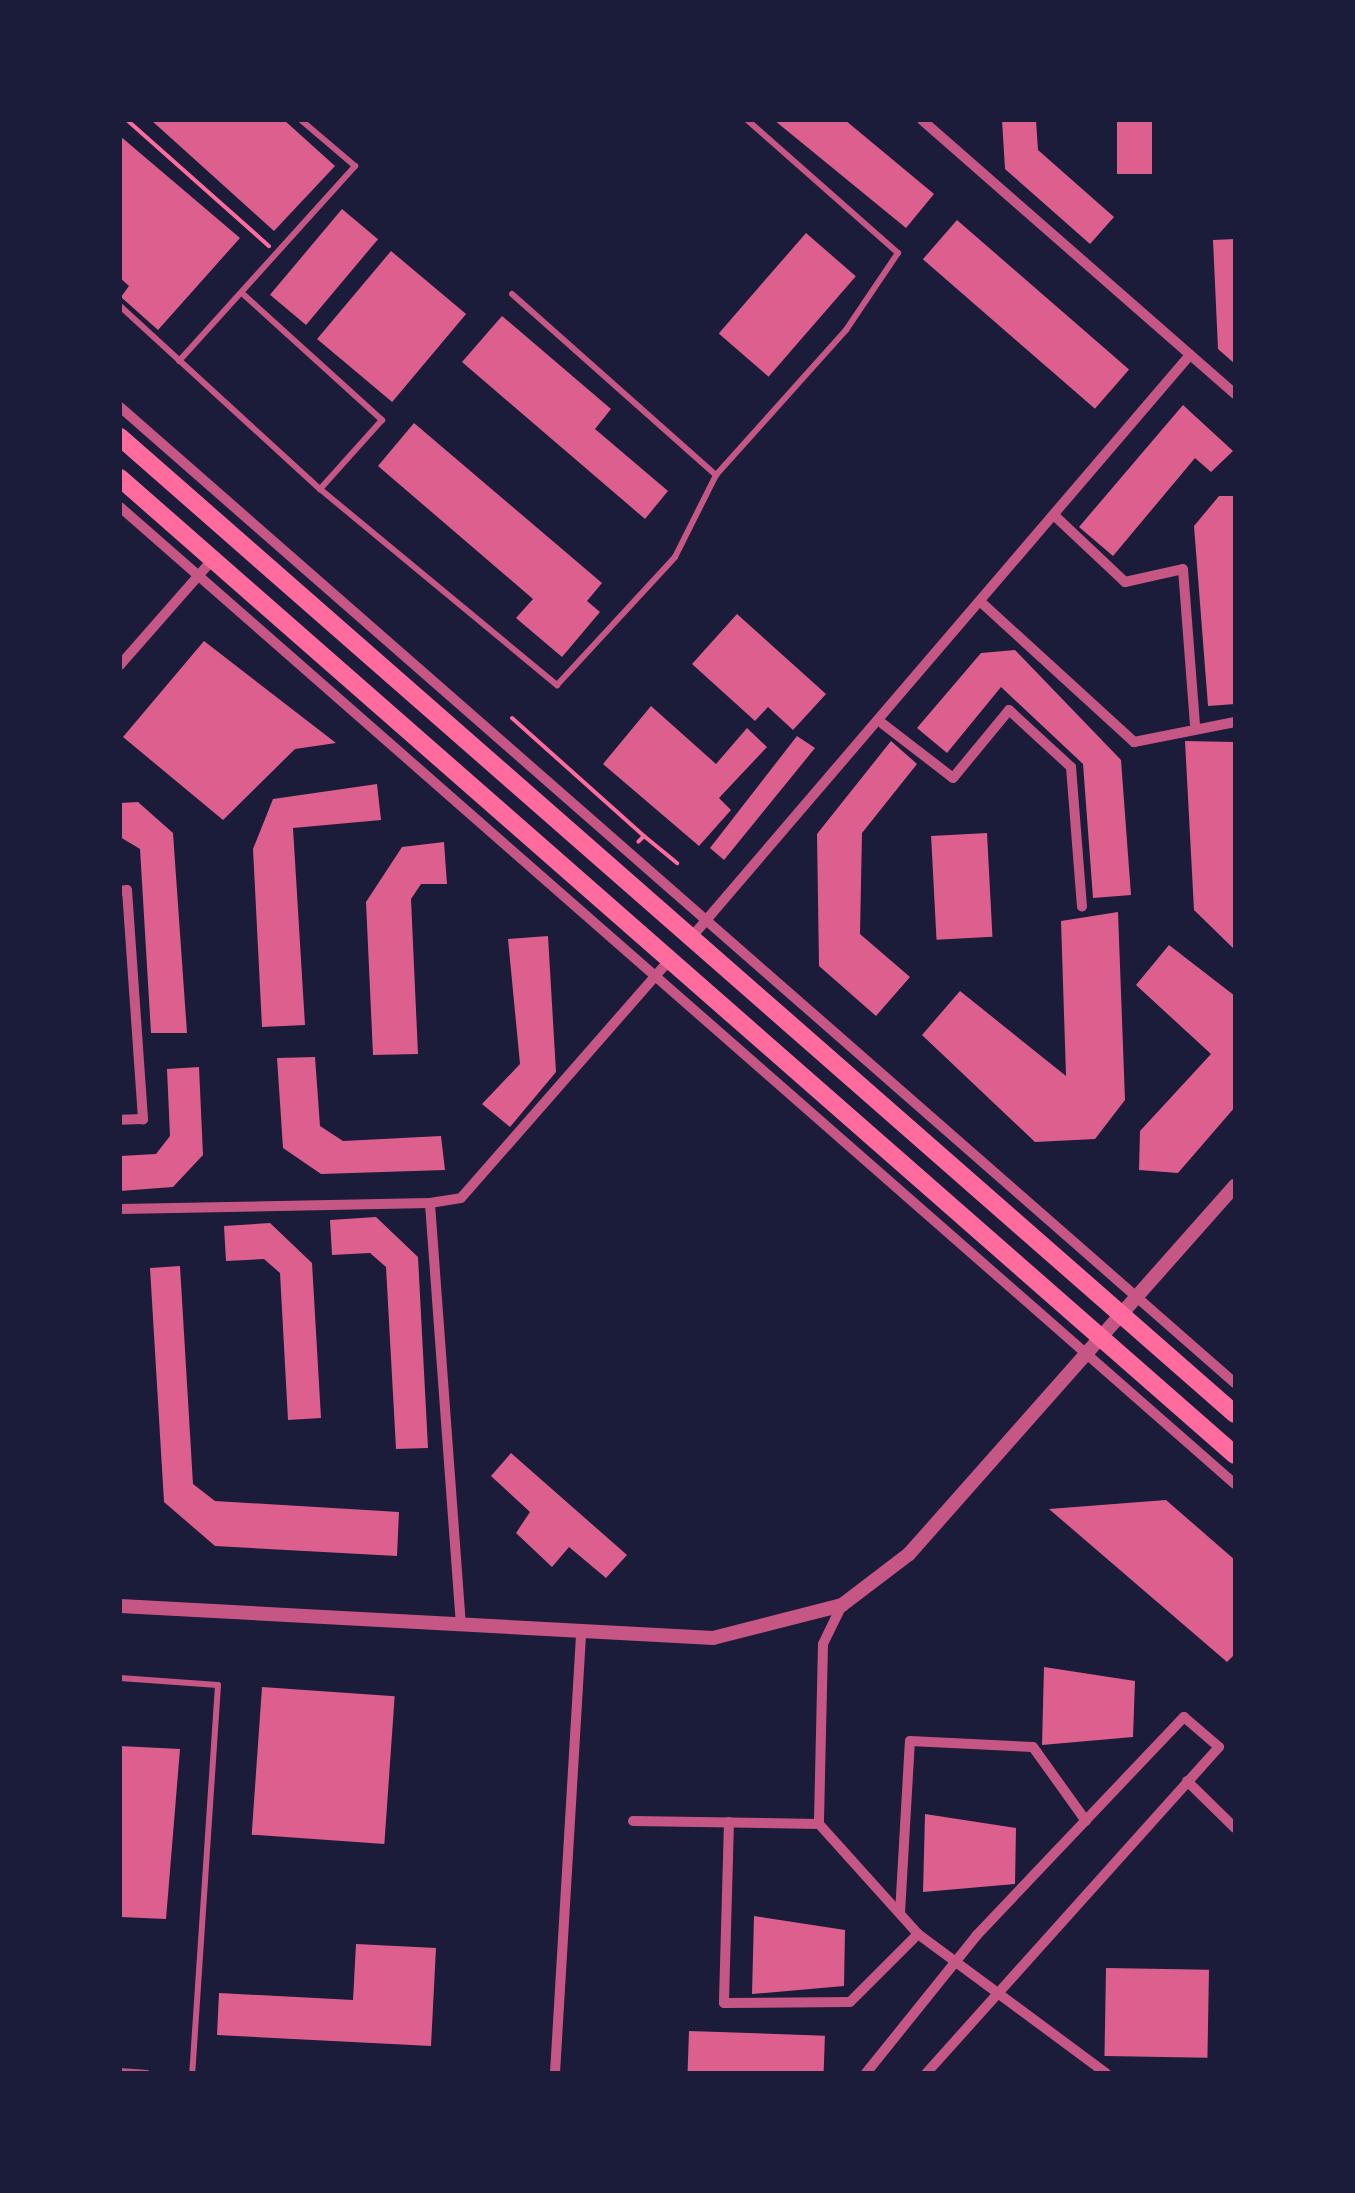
<!DOCTYPE html>
<html>
<head>
<meta charset="utf-8">
<style>
	body { margin:0 }
	#map { position:relative; width:1355px; height:2193px; overflow:hidden; background:#1b1b3a; font-family:"Varela Round",sans-serif }
	div>[style] { position:absolute }
	[style*='--x'] { left:calc(var(--x)*1px); top:calc(var(--y)*1px); width:calc(var(--w)*1px); rotate:calc(var(--a)*1deg) }
	.building>* { inset:0; background:#dd5f8e; transform-origin:0 0 }
	.path>* { height:4px; margin:-2px; padding:0 2px; transform-origin:2px; border-radius:2px; background:#ff6b9d }
	.service>* { height:6px; margin:-3px; padding:0 3px; transform-origin:3px; border-radius:3px; background:#c65784 }
	.minor>* { height:10px; margin:-5px; padding:0 5px; transform-origin:5px; border-radius:5px; background:#c65784 }
	.tertiary>* { height:14px; margin:-7px; padding:0 7px; transform-origin:7px; border-radius:7px; background:#c65784 }
	.primary>* { height:18px; margin:-9px; padding:0 9px; transform-origin:9px; border-radius:9px; background:#ff6b9d }
	span { translate:-50% -50%; white-space:nowrap; text-align:center; line-height:1.15; -webkit-text-stroke:10px #1b1b3a; paint-order:stroke }
	.frame { position:absolute; inset:0; border:122px solid #1b1b3a; pointer-events:none }
</style>
</head>
<body>
<div id="map">
	<div class="building">
		<i style="clip-path:polygon(151px 120px,284px 120px,335px 166px,274px 231px)"></i>
		<i style="clip-path:polygon(774px 120px,845px 120px,934px 194px,906px 228px)"></i>
		<i style="clip-path:polygon(1002px 120px,1036px 120px,1038px 150px,1114px 217px,1090px 244px,1005px 169px)"></i>
		<i style="left:1117px;top:120px;width:35px;height:54px"></i>
		<i style="clip-path:polygon(120px 136px,240px 238px,158px 330px,121px 297px,129px 286px,120px 278px)"></i>
		<i style="left:342px;top:209px;width:47px;height:112px;rotate:40deg"></i>
		<i style="left:957px;top:220px;width:228px;height:52px;rotate:41deg"></i>
		<i style="left:806px;top:233px;width:66px;height:133px;rotate:41deg"></i>
		<i style="clip-path:polygon(1235px 239px,1235px 364px,1218px 349px,1213px 240px)"></i>
		<i style="left:391px;top:251px;width:98px;height:115px;rotate:40deg"></i>
		<i style="clip-path:polygon(502px 316px,611px 409px,595px 429px,668px 491px,645px 519px,462px 362px)"></i>
		<i style="clip-path:polygon(1183px 405px,1233px 451px,1211px 472px,1195px 458px,1113px 556px,1079px 527px)"></i>
		<i style="clip-path:polygon(414px 423px,602px 583px,587px 601px,600px 612px,562px 657px,516px 618px,533px 599px,378px 466px)"></i>
		<i style="clip-path:polygon(1219px 496px,1235px 496px,1235px 704px,1208px 706px,1194px 526px)"></i>
		<i style="clip-path:polygon(737px 614px,826px 694px,793px 730px,768px 707px,755px 721px,692px 664px)"></i>
		<i style="clip-path:polygon(204px 641px,336px 743px,295px 749px,223px 820px,123px 737px)"></i>
		<i style="clip-path:polygon(1015px 650px,1121px 760px,1131px 895px,1093px 898px,1083px 764px,1001px 687px,947px 753px,917px 728px,981px 653px)"></i>
		<i style="clip-path:polygon(651px 706px,716px 764px,747px 728px,767px 747px,719px 798px,731px 810px,699px 846px,603px 764px)"></i>
		<i style="clip-path:polygon(797px 736px,815px 748px,724px 860px,710px 848px)"></i>
		<i style="clip-path:polygon(891px 741px,917px 764px,862px 833px,860px 934px,910px 977px,876px 1016px,819px 966px,817px 834px)"></i>
		<i style="clip-path:polygon(1185px 741px,1235px 742px,1235px 950px,1194px 910px)"></i>
		<i style="clip-path:polygon(377px 784px,381px 820px,293px 828px,305px 1025px,262px 1027px,253px 849px,273px 799px)"></i>
		<i style="clip-path:polygon(138px 802px,173px 833px,187px 1033px,151px 1033px,140px 849px,120px 837px,120px 803px)"></i>
		<i style="left:987px;top:833px;width:104px;height:56px;rotate:87deg"></i>
		<i style="clip-path:polygon(444px 842px,447px 884px,421px 884px,411px 899px,418px 1054px,373px 1055px,366px 902px,402px 847px)"></i>
		<i style="clip-path:polygon(1118px 912px,1125px 1100px,1095px 1139px,1035px 1142px,922px 1035px,960px 991px,1066px 1076px,1061px 921px)"></i>
		<i style="clip-path:polygon(548px 936px,556px 1072px,510px 1127px,482px 1104px,520px 1064px,508px 939px)"></i>
		<i style="clip-path:polygon(1169px 945px,1235px 996px,1235px 1107px,1178px 1173px,1139px 1170px,1140px 1131px,1211px 1054px,1136px 985px)"></i>
		<i style="clip-path:polygon(315px 1057px,320px 1126px,343px 1141px,441px 1136px,445px 1170px,321px 1174px,283px 1148px,277px 1058px)"></i>
		<i style="clip-path:polygon(199px 1067px,203px 1155px,173px 1187px,120px 1191px,120px 1156px,156px 1154px,170px 1136px,167px 1069px)"></i>
		<i style="clip-path:polygon(376px 1217px,418px 1257px,428px 1448px,396px 1449px,386px 1267px,370px 1253px,332px 1255px,330px 1220px)"></i>
		<i style="clip-path:polygon(270px 1223px,312px 1263px,321px 1418px,288px 1420px,280px 1273px,264px 1259px,226px 1261px,224px 1226px)"></i>
		<i style="clip-path:polygon(180px 1266px,193px 1484px,215px 1501px,399px 1512px,397px 1556px,215px 1546px,164px 1502px,150px 1268px)"></i>
		<i style="clip-path:polygon(511px 1453px,627px 1555px,606px 1578px,569px 1547px,552px 1567px,516px 1533px,530px 1512px,491px 1476px)"></i>
		<i style="clip-path:polygon(1166px 1500px,1235px 1560px,1235px 1654px,1227px 1662px,1049px 1509px)"></i>
		<i style="clip-path:polygon(1044px 1667px,1135px 1681px,1133px 1737px,1042px 1745px)"></i>
		<i style="left:262px;top:1687px;width:133px;height:148px;rotate:4deg"></i>
		<i style="clip-path:polygon(120px 1746px,180px 1749px,166px 1919px,120px 1917px)"></i>
		<i style="clip-path:polygon(925px 1814px,1016px 1828px,1015px 1884px,923px 1892px)"></i>
		<i style="clip-path:polygon(754px 1916px,845px 1930px,844px 1986px,752px 1994px)"></i>
		<i style="clip-path:polygon(356px 1944px,436px 1948px,431px 2046px,217px 2035px,219px 1993px,353px 2000px)"></i>
		<i style="left:1106px;top:1968px;width:103px;height:88px;rotate:1deg"></i>
		<i style="left:689px;top:2031px;width:136px;height:42px;rotate:2deg"></i>
	</div>
	<div class="path">
		<i style="--x:127;--y:120;--w:190;--a:41.6"></i>
		<i style="--x:512;--y:718;--w:177;--a:41.8"></i>
		<i style="--x:644;--y:836;--w:8;--a:135"></i>
		<i style="--x:644;--y:836;--w:43;--a:39.3"></i>
	</div>
	<div class="service">
		<i style="--x:243;--y:294;--w:188;--a:42.2"></i>
		<i style="--x:382;--y:420;--w:93;--a:131.9"></i>
		<i style="--x:512;--y:294;--w:273;--a:41.6"></i>
		<i style="--x:120;--y:306;--w:271;--a:42.5"></i>
		<i style="--x:320;--y:489;--w:308;--a:39.6"></i>
		<i style="--x:557;--y:685;--w:174;--a:-47.3"></i>
		<i style="--x:675;--y:557;--w:92;--a:-63.4"></i>
		<i style="--x:716;--y:475;--w:195;--a:-48.1"></i>
		<i style="--x:846;--y:330;--w:93;--a:-56"></i>
		<i style="--x:898;--y:253;--w:201;--a:-138.6"></i>
		<i style="--x:179;--y:361;--w:263;--a:-47.9"></i>
		<i style="--x:355;--y:166;--w:71;--a:-139.6"></i>
		<i style="--x:120;--y:1678;--w:98;--a:4.1"></i>
		<i style="--x:218;--y:1685;--w:389;--a:93.8"></i>
		<i style="--x:120;--y:2071;--w:27;--a:4"></i>
	</div>
	<div class="minor">
		<i style="--x:922;--y:120;--w:416;--a:41.2"></i>
		<i style="--x:120;--y:407;--w:1482;--a:41.2"></i>
		<i style="--x:120;--y:507;--w:1482;--a:41.23"></i>
		<i style="--x:1056;--y:517;--w:95;--a:43.3"></i>
		<i style="--x:1125;--y:582;--w:59;--a:-12.6"></i>
		<i style="--x:1183;--y:569;--w:155;--a:85.6"></i>
		<i style="--x:983;--y:604;--w:205;--a:42.4"></i>
		<i style="--x:1134;--y:742;--w:103;--a:-11.2"></i>
		<i style="--x:120;--y:665;--w:141;--a:-48.7"></i>
		<i style="--x:883;--y:724;--w:88;--a:37.6"></i>
		<i style="--x:953;--y:778;--w:88;--a:-50.5"></i>
		<i style="--x:1009;--y:710;--w:84;--a:42.6"></i>
		<i style="--x:1071;--y:767;--w:140;--a:85.5"></i>
		<i style="--x:120;--y:891;--w:7;--a:-8"></i>
		<i style="--x:127;--y:890;--w:230;--a:86"></i>
		<i style="--x:143;--y:1119;--w:23;--a:178"></i>
		<i style="--x:690;--y:939;--w:769;--a:-49.43"></i>
		<i style="--x:120;--y:1209;--w:310;--a:-1.1"></i>
		<i style="--x:842;--y:1605;--w:43;--a:116"></i>
		<i style="--x:823;--y:1644;--w:180;--a:91.3"></i>
		<i style="--x:819;--y:1824;--w:148;--a:48"></i>
		<i style="--x:918;--y:1934;--w:234;--a:36.5"></i>
		<i style="--x:461;--y:1626;--w:424;--a:-94.2"></i>
		<i style="--x:430;--y:1203;--w:31;--a:-9"></i>
		<i style="--x:461;--y:1198;--w:317;--a:-48.8"></i>
		<i style="--x:1187;--y:1781;--w:67;--a:44.4"></i>
		<i style="--x:633;--y:1821;--w:186;--a:0.9"></i>
		<i style="--x:729;--y:1822;--w:181;--a:91.6"></i>
		<i style="--x:724;--y:2003;--w:126;--a:-0.5"></i>
		<i style="--x:850;--y:2002;--w:96;--a:-45"></i>
		<i style="--x:900;--y:1913;--w:172;--a:-86.7"></i>
		<i style="--x:910;--y:1741;--w:123;--a:2.8"></i>
		<i style="--x:1033;--y:1747;--w:91;--a:54.4"></i>
		<i style="--x:555;--y:2073;--w:440;--a:-86.6"></i>
		<i style="--x:866;--y:2073;--w:176;--a:-51.2"></i>
		<i style="--x:976;--y:1936;--w:302;--a:-46.5"></i>
		<i style="--x:1184;--y:1717;--w:46;--a:40.6"></i>
		<i style="--x:1219;--y:1747;--w:438;--a:131.9"></i>
	</div>
	<div class="tertiary">
		<i style="--x:120;--y:1606;--w:594;--a:3.09"></i>
		<i style="--x:713;--y:1638;--w:133;--a:-14.3"></i>
		<i style="--x:842;--y:1605;--w:84;--a:-37.3"></i>
		<i style="--x:909;--y:1554;--w:492;--a:-48.5"></i>
	</div>
	<div class="primary">
		<i style="--x:120;--y:437;--w:1482;--a:41.23"></i>
		<i style="--x:120;--y:478;--w:1482;--a:41.23"></i>
	</div>
	<div class="frame"></div>
</div>
</body>
</html>
